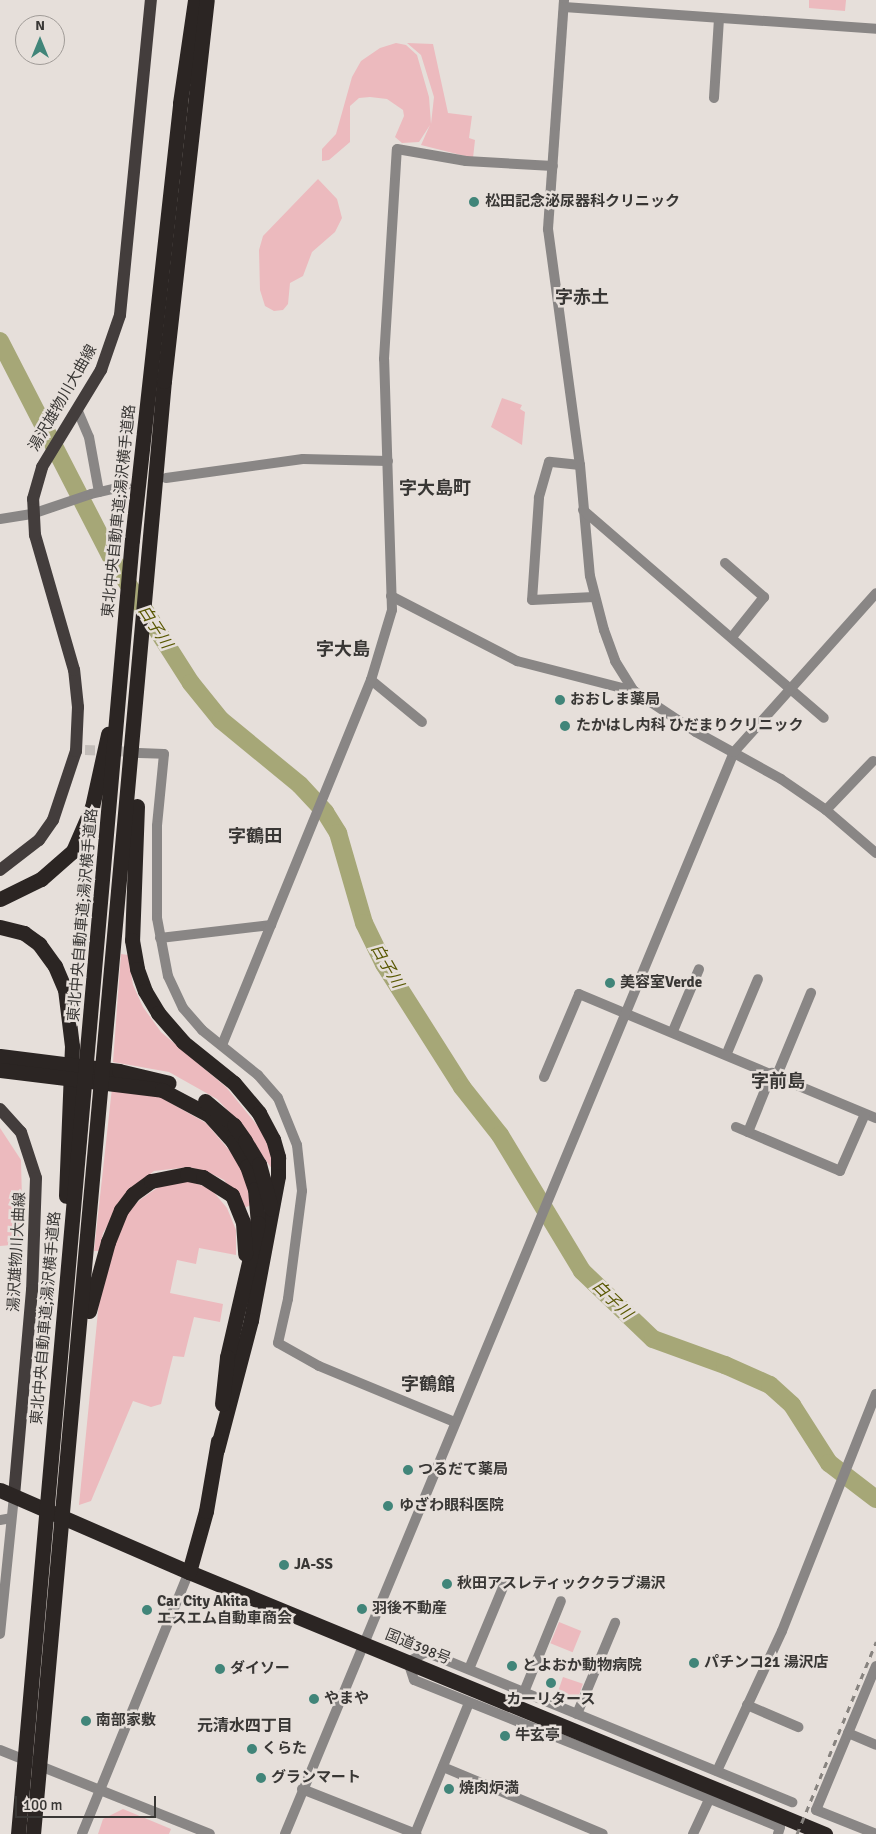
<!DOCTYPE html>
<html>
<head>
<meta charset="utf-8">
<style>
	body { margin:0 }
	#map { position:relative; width:876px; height:1834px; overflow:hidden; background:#e6dfda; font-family:Signika,"Noto Sans JP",sans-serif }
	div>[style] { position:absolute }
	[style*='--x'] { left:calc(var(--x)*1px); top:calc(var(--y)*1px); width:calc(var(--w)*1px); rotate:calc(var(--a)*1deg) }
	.green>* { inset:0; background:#ecbabe; transform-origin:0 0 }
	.river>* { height:18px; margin:-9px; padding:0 9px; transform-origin:9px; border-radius:9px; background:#a6a777 }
	.minor-tunnel>* { height:10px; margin-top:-5px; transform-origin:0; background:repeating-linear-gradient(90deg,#c3bdb9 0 10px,transparent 0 15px) }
	.minor>* { height:10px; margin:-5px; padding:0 5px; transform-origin:5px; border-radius:5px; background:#898685 }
	.major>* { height:12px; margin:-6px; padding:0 6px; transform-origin:6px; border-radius:6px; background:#433d3c }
	.highway>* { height:15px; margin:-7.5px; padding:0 7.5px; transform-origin:7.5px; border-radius:7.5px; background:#2b2523 }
	.rail>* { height:3px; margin-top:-1.5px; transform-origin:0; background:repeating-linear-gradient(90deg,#87837f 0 6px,transparent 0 12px) }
	.dots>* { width:14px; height:14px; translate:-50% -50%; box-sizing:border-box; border:2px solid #e6dfda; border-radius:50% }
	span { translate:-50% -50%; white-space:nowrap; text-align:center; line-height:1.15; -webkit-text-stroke:5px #e6dfda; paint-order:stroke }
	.poi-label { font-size:15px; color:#393735; font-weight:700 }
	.left { translate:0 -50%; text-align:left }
	.street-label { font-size:15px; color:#393735 }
	.water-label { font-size:16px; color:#595803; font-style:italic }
	.neighbourhood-label { font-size:16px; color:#393735; font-weight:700 }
	.quarter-label { font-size:18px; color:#393735; font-weight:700 }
	.north { position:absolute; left:15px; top:15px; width:50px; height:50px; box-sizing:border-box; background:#e6dfda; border:1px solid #a19c98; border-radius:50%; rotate:0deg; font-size:14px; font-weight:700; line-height:20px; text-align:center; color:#393735 }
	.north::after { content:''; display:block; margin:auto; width:18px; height:22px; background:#418579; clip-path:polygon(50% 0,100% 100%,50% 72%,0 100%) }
	.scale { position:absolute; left:15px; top:1796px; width:141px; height:22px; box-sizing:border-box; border:2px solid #393735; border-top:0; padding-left:6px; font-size:15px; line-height:18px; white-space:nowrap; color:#393735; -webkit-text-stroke:4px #e6dfda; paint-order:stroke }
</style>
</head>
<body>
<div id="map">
	<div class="green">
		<i style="clip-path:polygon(809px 0,846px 0,845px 11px,809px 8px)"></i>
		<i style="clip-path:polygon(396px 43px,406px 45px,417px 55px,429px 97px,431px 124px,434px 97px,421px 55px,407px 43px,433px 44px,448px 113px,472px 116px,469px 138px,475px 140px,473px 158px,421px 145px,430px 125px,419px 142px,402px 143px,395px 137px,404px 116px,403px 110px,387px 99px,370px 97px,359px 98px,350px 106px,350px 142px,329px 160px,322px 161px,322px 149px,336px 134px,352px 77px,361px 61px,380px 48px)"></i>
		<i style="clip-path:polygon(318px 179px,337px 199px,342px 218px,335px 232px,312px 252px,303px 276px,290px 283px,288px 304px,283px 310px,274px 311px,265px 306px,260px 290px,259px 250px,263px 236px)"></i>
		<i style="clip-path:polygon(502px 398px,522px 405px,520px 409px,525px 412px,522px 445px,491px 427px)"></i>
		<i style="clip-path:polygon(121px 954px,128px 955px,133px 985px,143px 1007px,161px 1032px,226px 1087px,261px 1130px,273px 1157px,275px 1173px,236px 1119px,217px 1099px,169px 1072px,113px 1062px)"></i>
		<i style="clip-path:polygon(112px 1088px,160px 1097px,206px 1123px,235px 1157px,245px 1177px,251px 1205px,244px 1208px,224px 1180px,208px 1172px,189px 1167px,154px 1171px,128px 1192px,103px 1233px,99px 1251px,94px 1251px)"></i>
		<i style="clip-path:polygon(0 1128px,21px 1160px,23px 1244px,0 1246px)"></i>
		<i style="clip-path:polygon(187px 1180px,211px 1189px,227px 1208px,236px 1230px,236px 1255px,199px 1248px,196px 1264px,177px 1260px,170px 1293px,223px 1304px,220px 1322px,194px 1317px,184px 1357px,173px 1356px,161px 1404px,151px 1407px,133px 1401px,91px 1501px,79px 1505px,100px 1291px,111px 1246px,128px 1211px,141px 1199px,163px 1184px)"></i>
		<i style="left:559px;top:1622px;width:24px;height:23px;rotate:22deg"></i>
		<i style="left:563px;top:1677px;width:21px;height:17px;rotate:19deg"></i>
		<i style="clip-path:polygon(123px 1809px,171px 1829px,169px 1834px,98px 1834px,103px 1819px)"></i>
	</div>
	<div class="river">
		<i style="--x:0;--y:341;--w:245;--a:62.8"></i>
		<i style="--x:112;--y:559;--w:147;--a:57.5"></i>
		<i style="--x:191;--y:683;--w:48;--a:51"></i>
		<i style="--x:221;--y:720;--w:102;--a:39.4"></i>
		<i style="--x:300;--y:785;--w:37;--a:47"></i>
		<i style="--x:325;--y:812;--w:25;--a:58"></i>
		<i style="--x:338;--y:833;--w:94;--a:73.9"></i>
		<i style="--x:364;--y:923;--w:46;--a:64"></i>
		<i style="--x:384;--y:964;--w:146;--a:57.6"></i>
		<i style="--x:462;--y:1087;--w:61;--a:51.6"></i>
		<i style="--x:500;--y:1135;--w:159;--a:58.9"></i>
		<i style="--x:582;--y:1271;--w:98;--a:43.8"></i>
		<i style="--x:653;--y:1339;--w:77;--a:19.9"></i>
		<i style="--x:725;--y:1365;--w:49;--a:24"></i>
		<i style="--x:770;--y:1385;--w:30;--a:42"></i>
		<i style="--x:792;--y:1405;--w:69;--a:57.5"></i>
		<i style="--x:829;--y:1463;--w:59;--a:37.5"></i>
	</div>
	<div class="minor-tunnel">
		<i style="--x:85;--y:750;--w:51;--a:2.2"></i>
	</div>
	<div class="minor">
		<i style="--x:564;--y:0;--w:230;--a:94"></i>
		<i style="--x:548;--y:229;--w:238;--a:82.3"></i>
		<i style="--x:580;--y:465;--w:111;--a:84.9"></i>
		<i style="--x:590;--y:576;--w:56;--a:75.5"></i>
		<i style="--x:604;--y:630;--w:33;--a:70"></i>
		<i style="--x:615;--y:661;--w:36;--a:58"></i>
		<i style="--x:634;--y:691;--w:74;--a:33.5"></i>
		<i style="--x:696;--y:732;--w:97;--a:28.9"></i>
		<i style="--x:781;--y:779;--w:55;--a:34.6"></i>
		<i style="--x:826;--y:810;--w:66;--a:40.7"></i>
		<i style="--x:564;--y:7;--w:313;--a:4"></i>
		<i style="--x:714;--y:98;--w:80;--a:-86.4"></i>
		<i style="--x:77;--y:409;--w:30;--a:67"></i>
		<i style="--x:89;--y:437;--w:56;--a:79.7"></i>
		<i style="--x:580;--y:465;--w:31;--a:-174"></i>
		<i style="--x:549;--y:462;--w:37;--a:106"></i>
		<i style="--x:539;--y:498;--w:102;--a:93.9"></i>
		<i style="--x:532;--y:600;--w:62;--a:-2.8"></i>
		<i style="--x:166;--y:478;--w:138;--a:-7.9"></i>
		<i style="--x:303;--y:459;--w:85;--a:1.3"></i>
		<i style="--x:583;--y:510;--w:318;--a:40.8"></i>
		<i style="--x:0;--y:519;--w:32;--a:-9"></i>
		<i style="--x:32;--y:514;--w:62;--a:-18.7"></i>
		<i style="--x:91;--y:494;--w:36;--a:-13"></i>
		<i style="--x:725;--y:563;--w:52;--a:41.1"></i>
		<i style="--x:764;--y:597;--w:51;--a:128.7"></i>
		<i style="--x:391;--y:596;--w:142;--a:27.3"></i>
		<i style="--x:517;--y:661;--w:121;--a:14.4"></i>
		<i style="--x:371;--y:680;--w:66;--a:39.5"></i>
		<i style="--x:139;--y:753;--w:25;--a:2"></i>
		<i style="--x:164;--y:754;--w:72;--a:95.6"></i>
		<i style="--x:157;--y:826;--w:92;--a:90"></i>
		<i style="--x:157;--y:918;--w:59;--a:79.3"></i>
		<i style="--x:168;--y:976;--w:35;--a:65"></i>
		<i style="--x:183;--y:1008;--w:29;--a:49"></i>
		<i style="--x:202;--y:1030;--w:72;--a:38.8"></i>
		<i style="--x:258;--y:1075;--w:30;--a:49"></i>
		<i style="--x:278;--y:1098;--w:51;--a:68"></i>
		<i style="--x:297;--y:1145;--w:46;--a:83.8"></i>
		<i style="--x:302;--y:1191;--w:109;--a:97.4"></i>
		<i style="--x:288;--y:1299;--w:45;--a:102.8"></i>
		<i style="--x:278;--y:1343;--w:47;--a:29.3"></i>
		<i style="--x:319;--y:1366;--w:147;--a:22.4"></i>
		<i style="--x:826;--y:810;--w:68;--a:-46.2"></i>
		<i style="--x:160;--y:938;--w:112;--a:-6.7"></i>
		<i style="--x:673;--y:1031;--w:67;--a:-67.2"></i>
		<i style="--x:222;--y:1045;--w:394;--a:-67.8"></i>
		<i style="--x:371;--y:680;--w:73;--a:-73.3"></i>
		<i style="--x:392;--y:610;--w:251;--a:-91.8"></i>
		<i style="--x:384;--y:359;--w:210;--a:-86.5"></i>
		<i style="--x:397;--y:149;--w:70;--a:9.9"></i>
		<i style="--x:466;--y:161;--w:87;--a:3.3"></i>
		<i style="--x:727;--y:1053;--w:80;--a:-67.3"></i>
		<i style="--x:777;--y:1075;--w:89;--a:-67.5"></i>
		<i style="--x:544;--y:1077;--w:90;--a:-67.1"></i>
		<i style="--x:579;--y:994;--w:322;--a:22.7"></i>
		<i style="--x:736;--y:1127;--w:113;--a:22.9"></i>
		<i style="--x:840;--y:1171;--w:62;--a:-66.3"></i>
		<i style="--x:748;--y:1132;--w:64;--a:-67.9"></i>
		<i style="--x:0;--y:1520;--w:11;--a:-10"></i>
		<i style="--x:0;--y:1634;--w:139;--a:-84.2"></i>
		<i style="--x:876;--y:1666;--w:156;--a:112.6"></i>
		<i style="--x:816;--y:1810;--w:65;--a:21.8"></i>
		<i style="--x:469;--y:1669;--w:96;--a:-67.4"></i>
		<i style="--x:524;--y:1692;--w:98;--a:-67.9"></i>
		<i style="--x:747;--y:1705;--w:56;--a:23.3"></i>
		<i style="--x:577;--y:1714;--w:99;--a:-67.3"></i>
		<i style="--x:848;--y:1733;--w:30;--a:23"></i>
		<i style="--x:0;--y:1750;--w:226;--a:21.8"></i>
		<i style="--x:443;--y:1767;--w:173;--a:22.7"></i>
		<i style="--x:717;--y:1771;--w:154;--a:-65.1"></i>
		<i style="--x:782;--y:1631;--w:255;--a:-68.4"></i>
		<i style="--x:302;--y:1789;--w:123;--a:21.5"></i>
		<i style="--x:82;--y:1834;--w:283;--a:-67.8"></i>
		<i style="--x:285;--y:1834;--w:1171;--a:-67.46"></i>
		<i style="--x:734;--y:752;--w:213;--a:-48.2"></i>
		<i style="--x:415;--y:1834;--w:142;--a:-67.6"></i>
		<i style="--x:693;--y:1834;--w:38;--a:-65"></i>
		<i style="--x:778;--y:1834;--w:7;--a:-74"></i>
		<i style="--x:780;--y:1827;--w:394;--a:-158.1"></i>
		<i style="--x:414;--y:1680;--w:19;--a:-108"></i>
		<i style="--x:408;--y:1662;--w:21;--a:-29"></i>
		<i style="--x:426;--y:1652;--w:396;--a:22.3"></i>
	</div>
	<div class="major">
		<i style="--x:0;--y:870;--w:49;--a:-37.6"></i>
		<i style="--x:39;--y:840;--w:24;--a:-55"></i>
		<i style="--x:53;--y:820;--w:73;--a:-71.6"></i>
		<i style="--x:76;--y:751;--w:44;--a:-87.4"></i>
		<i style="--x:78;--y:707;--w:37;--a:-96"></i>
		<i style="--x:74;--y:670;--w:141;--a:-106.1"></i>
		<i style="--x:35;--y:535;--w:36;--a:-93"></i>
		<i style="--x:33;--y:499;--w:33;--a:-74"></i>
		<i style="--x:42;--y:467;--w:114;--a:-58.7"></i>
		<i style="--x:101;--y:370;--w:58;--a:-70.9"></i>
		<i style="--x:120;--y:315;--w:317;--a:-84.4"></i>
		<i style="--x:0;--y:1109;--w:31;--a:48"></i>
		<i style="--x:21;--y:1132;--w:48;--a:71.9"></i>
		<i style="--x:36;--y:1178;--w:112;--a:92"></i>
		<i style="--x:32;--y:1290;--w:207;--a:95"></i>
	</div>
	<div class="highway">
		<i style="--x:137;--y:806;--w:134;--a:92.1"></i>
		<i style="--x:132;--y:940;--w:29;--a:80"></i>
		<i style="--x:137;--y:969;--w:23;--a:70"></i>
		<i style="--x:145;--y:991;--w:26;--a:59"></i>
		<i style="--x:158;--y:1013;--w:38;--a:49"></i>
		<i style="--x:183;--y:1042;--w:65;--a:38.8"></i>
		<i style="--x:234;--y:1083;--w:39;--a:50"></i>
		<i style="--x:259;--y:1113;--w:30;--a:62"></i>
		<i style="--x:273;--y:1139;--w:19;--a:74"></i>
		<i style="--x:278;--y:1157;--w:19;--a:90"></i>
		<i style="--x:278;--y:1176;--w:147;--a:100.6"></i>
		<i style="--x:251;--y:1320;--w:134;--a:104.7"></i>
		<i style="--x:0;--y:899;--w:46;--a:-26"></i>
		<i style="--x:41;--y:879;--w:43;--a:-41.2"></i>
		<i style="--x:73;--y:851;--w:48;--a:-66.6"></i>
		<i style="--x:92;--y:807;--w:75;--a:-77.6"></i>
		<i style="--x:0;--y:927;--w:25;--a:14"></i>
		<i style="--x:24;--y:933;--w:19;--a:36"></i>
		<i style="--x:39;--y:944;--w:27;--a:54"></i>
		<i style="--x:55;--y:966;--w:25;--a:67"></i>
		<i style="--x:65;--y:989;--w:57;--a:83"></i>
		<i style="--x:72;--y:1046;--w:150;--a:92.3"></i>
		<i style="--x:0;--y:1056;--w:120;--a:7.2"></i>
		<i style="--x:119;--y:1071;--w:51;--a:13.5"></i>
		<i style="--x:0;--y:1070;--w:163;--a:7"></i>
		<i style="--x:162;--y:1090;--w:53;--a:28"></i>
		<i style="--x:209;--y:1115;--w:36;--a:48"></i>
		<i style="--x:233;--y:1142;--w:28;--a:60"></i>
		<i style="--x:247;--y:1166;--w:24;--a:71"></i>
		<i style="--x:255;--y:1189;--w:34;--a:85"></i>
		<i style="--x:258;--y:1223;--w:138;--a:103"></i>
		<i style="--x:227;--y:1357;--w:47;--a:96.1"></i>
		<i style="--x:205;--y:1101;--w:38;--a:40"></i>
		<i style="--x:234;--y:1125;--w:19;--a:55"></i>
		<i style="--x:245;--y:1141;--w:27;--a:59"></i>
		<i style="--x:259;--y:1164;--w:46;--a:74.7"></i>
		<i style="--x:89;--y:1311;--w:72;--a:-74.6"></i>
		<i style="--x:108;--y:1242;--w:35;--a:-68"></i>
		<i style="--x:121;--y:1210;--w:20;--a:-53"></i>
		<i style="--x:133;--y:1194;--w:22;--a:-36"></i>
		<i style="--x:151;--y:1181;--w:37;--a:-11"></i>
		<i style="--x:187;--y:1174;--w:16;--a:11"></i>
		<i style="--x:203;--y:1177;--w:34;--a:32"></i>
		<i style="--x:232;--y:1195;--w:29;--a:68"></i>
		<i style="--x:243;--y:1222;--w:32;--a:86"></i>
		<i style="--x:0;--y:1490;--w:206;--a:23.5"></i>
		<i style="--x:189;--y:1572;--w:688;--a:22.39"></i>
		<i style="--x:189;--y:1572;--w:63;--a:-74.4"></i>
		<i style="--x:206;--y:1511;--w:71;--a:-80.3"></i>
		<i style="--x:18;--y:1834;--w:1299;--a:-84.97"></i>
		<i style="--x:132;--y:540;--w:440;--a:-83.7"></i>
		<i style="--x:180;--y:103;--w:104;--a:-81.7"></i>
		<i style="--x:33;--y:1834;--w:1459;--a:-84.85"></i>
		<i style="--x:164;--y:381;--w:383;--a:-83.6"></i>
	</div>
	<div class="rail">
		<i style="--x:797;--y:1834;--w:208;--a:-67.6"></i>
	</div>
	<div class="dots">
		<i style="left:474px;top:202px;background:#418579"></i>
		<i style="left:560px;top:700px;background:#418579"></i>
		<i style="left:565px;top:726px;background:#418579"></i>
		<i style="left:610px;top:983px;background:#418579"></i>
		<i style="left:408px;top:1470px;background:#418579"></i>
		<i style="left:388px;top:1506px;background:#418579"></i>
		<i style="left:284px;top:1565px;background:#418579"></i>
		<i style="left:447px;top:1584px;background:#418579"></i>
		<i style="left:362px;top:1609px;background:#418579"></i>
		<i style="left:147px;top:1610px;background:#418579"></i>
		<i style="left:694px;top:1663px;background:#418579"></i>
		<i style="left:512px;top:1666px;background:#418579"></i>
		<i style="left:220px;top:1669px;background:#418579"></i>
		<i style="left:551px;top:1683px;background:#418579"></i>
		<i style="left:314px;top:1699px;background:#418579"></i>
		<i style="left:86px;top:1721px;background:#418579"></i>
		<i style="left:505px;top:1736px;background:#418579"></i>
		<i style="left:252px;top:1749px;background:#418579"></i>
		<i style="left:261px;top:1778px;background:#418579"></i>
		<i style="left:449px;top:1789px;background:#418579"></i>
	</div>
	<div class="poi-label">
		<span class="left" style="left:485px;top:202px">松田記念泌尿器科クリニック</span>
		<span class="left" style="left:570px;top:700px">おおしま薬局</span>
		<span class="left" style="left:576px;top:726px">たかはし内科 ひだまりクリニック</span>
		<span class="left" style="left:620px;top:983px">美容室Verde</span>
		<span class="left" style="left:418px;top:1470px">つるだて薬局</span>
		<span class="left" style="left:399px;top:1506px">ゆざわ眼科医院</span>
		<span class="left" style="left:294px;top:1565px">JA-SS</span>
		<span class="left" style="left:457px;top:1584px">秋田アスレティッククラブ湯沢</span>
		<span class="left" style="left:157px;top:1610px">Car City Akita<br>エスエム自動車商会</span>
		<span class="left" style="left:372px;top:1609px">羽後不動産</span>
		<span class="left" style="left:704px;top:1663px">パチンコ21 湯沢店</span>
		<span class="left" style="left:522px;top:1666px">とよおか動物病院</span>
		<span class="left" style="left:230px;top:1669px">ダイソー</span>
		<span class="left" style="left:324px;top:1699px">やまや</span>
		<span style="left:551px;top:1700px">カーリタース</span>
		<span class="left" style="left:96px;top:1721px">南部家敷</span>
		<span class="left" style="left:515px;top:1736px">牛玄亭</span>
		<span class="left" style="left:262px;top:1749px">くらた</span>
		<span class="left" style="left:271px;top:1778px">グランマート</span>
		<span class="left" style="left:459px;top:1789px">焼肉炉満</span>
	</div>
	<div class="street-label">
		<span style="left:63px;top:398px;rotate:-60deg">湯沢雄物川大曲線</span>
		<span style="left:119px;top:511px;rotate:-84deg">東北中央自動車道;湯沢横手道路</span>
		<span style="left:83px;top:915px;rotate:-85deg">東北中央自動車道;湯沢横手道路</span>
		<span style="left:17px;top:1252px;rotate:-87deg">湯沢雄物川大曲線</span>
		<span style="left:46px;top:1318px;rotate:-85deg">東北中央自動車道;湯沢横手道路</span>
		<span style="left:418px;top:1647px;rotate:22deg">国道398号</span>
	</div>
	<div class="water-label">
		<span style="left:155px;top:627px;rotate:57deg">白子川</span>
		<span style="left:387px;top:966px;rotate:60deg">白子川</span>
		<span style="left:612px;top:1300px;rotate:44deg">白子川</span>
	</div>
	<div class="neighbourhood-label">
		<span style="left:245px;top:1726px">元清水四丁目</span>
	</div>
	<div class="quarter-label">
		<span style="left:582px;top:297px">字赤土</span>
		<span style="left:435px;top:488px">字大島町</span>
		<span style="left:343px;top:649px">字大島</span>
		<span style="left:255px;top:836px">字鶴田</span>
		<span style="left:778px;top:1081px">字前島</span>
		<span style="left:428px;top:1384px">字鶴館</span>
	</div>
	<div class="north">N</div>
	<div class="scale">100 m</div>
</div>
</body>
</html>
